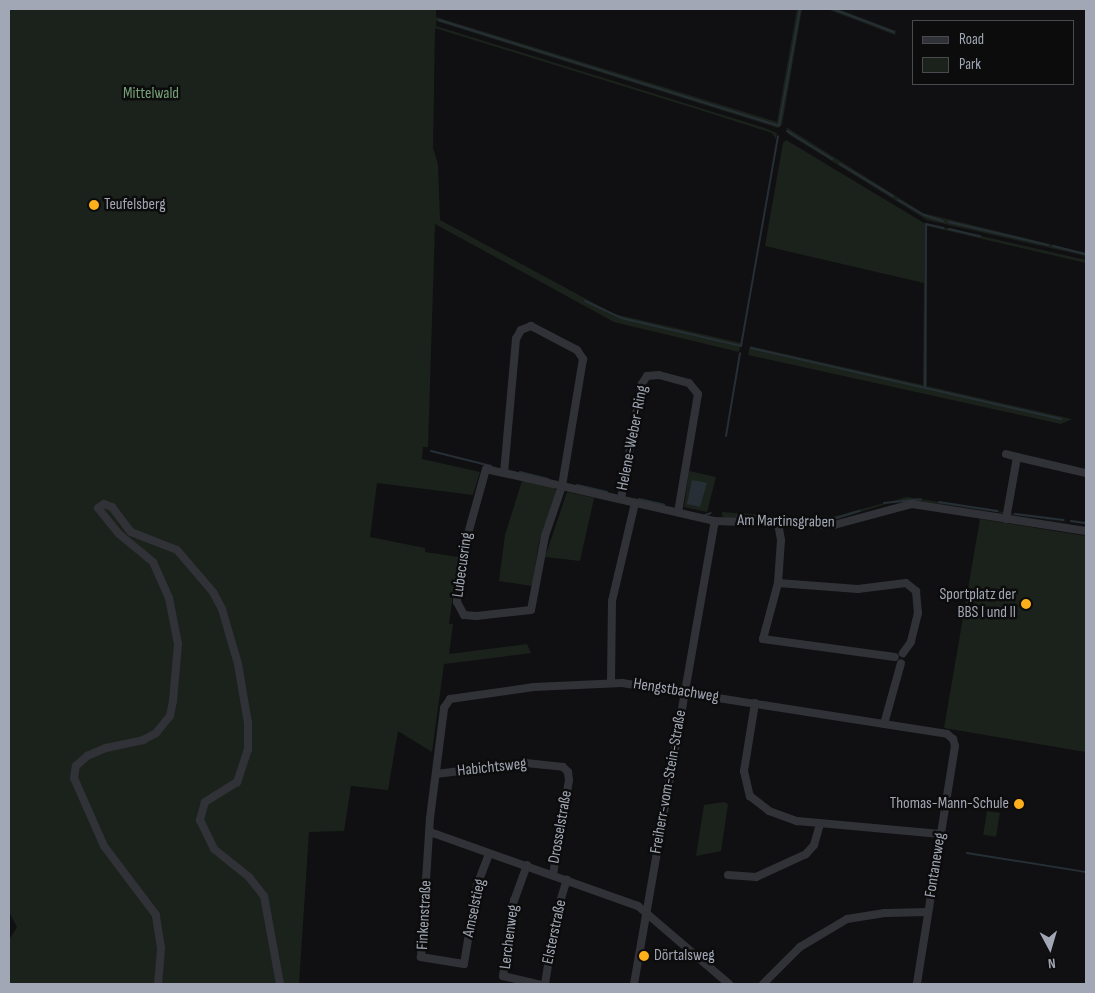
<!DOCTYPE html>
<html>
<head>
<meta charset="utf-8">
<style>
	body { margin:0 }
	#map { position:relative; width:1095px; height:993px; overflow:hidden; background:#101012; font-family:"Sofia Sans Condensed",sans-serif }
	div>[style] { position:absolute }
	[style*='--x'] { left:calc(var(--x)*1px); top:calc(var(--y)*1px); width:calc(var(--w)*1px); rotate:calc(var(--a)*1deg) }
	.green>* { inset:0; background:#1b221b; transform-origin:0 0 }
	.water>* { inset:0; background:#262f36 }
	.stream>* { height:2px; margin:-1px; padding:0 1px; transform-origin:1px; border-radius:1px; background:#262f36 }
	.minor>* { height:8px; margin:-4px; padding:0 4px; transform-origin:4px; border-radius:4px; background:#313237 }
	.dots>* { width:14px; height:14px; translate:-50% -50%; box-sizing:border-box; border:2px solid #0c0c0d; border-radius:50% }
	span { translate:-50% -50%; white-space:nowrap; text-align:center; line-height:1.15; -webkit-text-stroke:5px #0c0c0d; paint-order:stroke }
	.park-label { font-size:16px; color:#76a178 }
	.poi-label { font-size:16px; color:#a1a7b4 }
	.left { translate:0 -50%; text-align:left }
	.right { translate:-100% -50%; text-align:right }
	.street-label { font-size:16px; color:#a1a7b4 }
	.frame { position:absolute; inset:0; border:10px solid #a1a7b4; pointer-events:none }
	.legend { position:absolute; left:912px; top:20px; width:162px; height:65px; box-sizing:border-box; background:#0c0c0d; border:1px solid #484a50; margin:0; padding:6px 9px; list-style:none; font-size:15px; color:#a1a7b4 }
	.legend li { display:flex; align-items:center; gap:10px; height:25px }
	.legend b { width:25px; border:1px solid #484a50 }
	.north { position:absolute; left:1025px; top:923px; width:50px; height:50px; -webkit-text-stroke:4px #0c0c0d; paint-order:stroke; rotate:174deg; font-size:14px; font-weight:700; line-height:20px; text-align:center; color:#a1a7b4 }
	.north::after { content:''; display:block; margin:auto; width:18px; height:22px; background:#a1a7b4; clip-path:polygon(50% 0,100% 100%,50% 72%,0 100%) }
</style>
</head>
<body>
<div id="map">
	<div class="green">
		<i style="clip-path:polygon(9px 9px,436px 9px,436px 17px,777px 122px,797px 9px,802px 9px,782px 125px,778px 128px,436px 21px,436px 26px,765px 128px,777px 133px,776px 139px,772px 133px,700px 110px,435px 28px,433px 148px,438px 164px,440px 220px,614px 314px,741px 343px,739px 352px,614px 322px,435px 224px,428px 447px,423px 447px,422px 459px,480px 472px,473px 495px,377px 483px,370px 537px,425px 548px,425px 552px,458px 557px,449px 624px,453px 624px,449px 654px,527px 644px,531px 653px,444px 664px,432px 752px,398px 731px,388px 790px,351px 786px,344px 831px,309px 832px,299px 984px,9px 984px,9px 940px,17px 927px,9px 912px)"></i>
		<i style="clip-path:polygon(827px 9px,838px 9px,896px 31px,895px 35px)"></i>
		<i style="clip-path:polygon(786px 127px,923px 213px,1086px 253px,1086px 256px,927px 220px,788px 134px)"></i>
		<i style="clip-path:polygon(786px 140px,924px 223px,1086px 260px,1086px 263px,927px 226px,927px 386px,1072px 419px,1061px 424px,748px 355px,750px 346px,923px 385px,924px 283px,765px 246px,783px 143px)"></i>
		<i style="clip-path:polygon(689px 471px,716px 477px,707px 512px,684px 507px)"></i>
		<i style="clip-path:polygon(522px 481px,553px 487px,557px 491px,539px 542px,532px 586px,499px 581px,505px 535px)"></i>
		<i style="clip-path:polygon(567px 492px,594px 498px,580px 561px,545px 557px)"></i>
		<i style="clip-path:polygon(907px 497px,1086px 525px,912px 500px,896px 501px,834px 520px,727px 519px,722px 516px,722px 512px,793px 517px,836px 516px)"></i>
		<i style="clip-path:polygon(980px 519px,1086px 536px,1086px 752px,944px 728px)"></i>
		<i style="clip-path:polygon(724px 802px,728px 804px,721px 851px,696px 856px,704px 805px)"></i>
		<i style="left:987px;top:811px;width:13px;height:24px;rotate:9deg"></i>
	</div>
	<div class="water">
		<i style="clip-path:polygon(692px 480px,707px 483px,700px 507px,687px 504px)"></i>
	</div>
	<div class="stream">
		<i style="--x:833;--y:9;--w:65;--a:20.7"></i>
		<i style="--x:439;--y:20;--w:356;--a:17.3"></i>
		<i style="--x:779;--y:126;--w:119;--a:-79.8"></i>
		<i style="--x:787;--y:131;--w:53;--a:31.9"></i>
		<i style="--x:840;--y:164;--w:62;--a:31.1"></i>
		<i style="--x:898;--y:200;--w:30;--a:30"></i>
		<i style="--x:924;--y:215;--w:20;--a:18"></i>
		<i style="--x:949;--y:222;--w:102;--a:13.1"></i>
		<i style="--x:949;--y:229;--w:32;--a:13"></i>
		<i style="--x:1053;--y:246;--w:34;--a:14"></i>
		<i style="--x:585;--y:301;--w:40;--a:25"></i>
		<i style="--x:621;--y:318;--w:123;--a:13.1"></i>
		<i style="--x:741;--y:346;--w:213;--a:-80"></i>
		<i style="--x:751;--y:348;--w:318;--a:12.9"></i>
		<i style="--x:925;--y:387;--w:163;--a:-89.6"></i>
		<i style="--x:926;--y:224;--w:18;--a:13"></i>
		<i style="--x:726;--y:436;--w:84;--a:-80.4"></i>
		<i style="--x:431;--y:451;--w:62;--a:14"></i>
		<i style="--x:520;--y:472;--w:29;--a:14"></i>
		<i style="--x:577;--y:485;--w:31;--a:13"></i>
		<i style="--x:639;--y:499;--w:26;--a:13"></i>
		<i style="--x:939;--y:502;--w:59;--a:8.8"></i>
		<i style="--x:884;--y:503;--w:37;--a:-6"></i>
		<i style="--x:1015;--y:514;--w:49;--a:7"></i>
		<i style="--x:705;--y:515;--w:6;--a:-18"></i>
		<i style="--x:737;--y:516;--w:96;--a:1.8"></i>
		<i style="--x:833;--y:519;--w:28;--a:-17"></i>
		<i style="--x:1071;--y:521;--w:14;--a:8"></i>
		<i style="--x:967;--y:853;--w:121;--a:9.1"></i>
	</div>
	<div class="minor">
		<i style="--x:1006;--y:454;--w:11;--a:15"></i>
		<i style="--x:504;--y:473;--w:135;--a:-84.9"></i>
		<i style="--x:516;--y:339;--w:10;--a:-61"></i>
		<i style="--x:521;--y:330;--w:11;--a:-22"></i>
		<i style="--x:531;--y:326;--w:52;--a:27.6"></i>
		<i style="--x:577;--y:350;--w:11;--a:56"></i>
		<i style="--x:583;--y:359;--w:129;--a:99.4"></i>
		<i style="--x:562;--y:486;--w:53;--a:108.8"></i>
		<i style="--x:545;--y:536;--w:75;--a:100.7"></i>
		<i style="--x:531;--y:610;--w:55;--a:173.8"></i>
		<i style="--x:476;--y:616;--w:12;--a:-175"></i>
		<i style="--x:464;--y:615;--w:15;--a:-118"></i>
		<i style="--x:457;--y:602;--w:43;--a:-84.7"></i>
		<i style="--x:461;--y:559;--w:93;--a:-74.5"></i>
		<i style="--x:486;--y:469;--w:18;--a:13"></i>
		<i style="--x:504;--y:473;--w:59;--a:12.6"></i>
		<i style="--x:562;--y:486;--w:157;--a:12.9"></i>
		<i style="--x:715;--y:521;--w:119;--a:1.9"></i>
		<i style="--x:834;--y:525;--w:81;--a:-15.1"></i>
		<i style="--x:912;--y:504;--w:176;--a:8.8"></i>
		<i style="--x:621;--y:499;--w:116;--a:-80"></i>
		<i style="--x:641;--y:385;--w:11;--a:-56"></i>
		<i style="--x:647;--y:376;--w:12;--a:-5"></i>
		<i style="--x:659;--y:375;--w:31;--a:15"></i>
		<i style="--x:689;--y:383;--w:14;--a:51"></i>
		<i style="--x:698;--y:394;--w:120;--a:99.6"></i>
		<i style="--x:1006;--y:519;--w:63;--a:-79.9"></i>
		<i style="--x:1017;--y:457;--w:71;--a:13.1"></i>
		<i style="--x:778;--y:523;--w:17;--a:80"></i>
		<i style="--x:781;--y:540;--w:43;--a:94"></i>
		<i style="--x:778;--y:583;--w:58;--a:105"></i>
		<i style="--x:763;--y:639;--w:133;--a:7.8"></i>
		<i style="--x:778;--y:583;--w:80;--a:4.3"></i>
		<i style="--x:858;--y:589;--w:48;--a:-7.1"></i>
		<i style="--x:906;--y:583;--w:13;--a:39"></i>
		<i style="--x:916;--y:591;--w:22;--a:85"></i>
		<i style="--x:918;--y:613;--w:30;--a:104"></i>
		<i style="--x:911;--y:642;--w:14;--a:126"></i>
		<i style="--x:611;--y:682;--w:81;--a:-89.3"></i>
		<i style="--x:612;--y:601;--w:101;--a:-76.8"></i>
		<i style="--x:755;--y:703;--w:69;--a:99.2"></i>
		<i style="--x:744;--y:771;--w:26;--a:77"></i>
		<i style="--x:750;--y:796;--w:24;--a:38"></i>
		<i style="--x:769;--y:811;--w:30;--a:20"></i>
		<i style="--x:797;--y:821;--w:144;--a:5.2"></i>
		<i style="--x:884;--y:724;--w:63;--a:-74.4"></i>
		<i style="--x:436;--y:774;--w:91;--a:-7"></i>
		<i style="--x:526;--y:763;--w:37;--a:6"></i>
		<i style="--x:563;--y:767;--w:7;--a:45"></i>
		<i style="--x:568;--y:772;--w:8;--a:83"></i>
		<i style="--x:569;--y:780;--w:96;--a:99.6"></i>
		<i style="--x:430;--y:832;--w:221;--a:19.6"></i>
		<i style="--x:638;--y:906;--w:120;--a:40.6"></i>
		<i style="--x:489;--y:854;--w:34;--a:111"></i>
		<i style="--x:477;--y:886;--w:79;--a:99.5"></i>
		<i style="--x:464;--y:964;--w:44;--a:-170.8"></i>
		<i style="--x:421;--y:957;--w:139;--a:-86.3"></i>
		<i style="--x:430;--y:818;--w:111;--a:-82.7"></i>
		<i style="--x:444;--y:708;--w:11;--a:-56"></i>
		<i style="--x:450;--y:699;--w:85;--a:-8.1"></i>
		<i style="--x:534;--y:687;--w:88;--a:-2.6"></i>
		<i style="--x:622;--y:683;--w:329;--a:8.9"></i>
		<i style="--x:947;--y:734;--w:8;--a:40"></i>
		<i style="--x:953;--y:739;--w:7;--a:74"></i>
		<i style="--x:955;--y:746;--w:241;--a:99.1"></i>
		<i style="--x:527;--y:865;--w:37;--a:110"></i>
		<i style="--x:514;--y:900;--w:77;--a:98.2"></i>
		<i style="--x:503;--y:976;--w:37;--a:13"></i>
		<i style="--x:728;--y:875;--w:28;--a:4"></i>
		<i style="--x:756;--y:877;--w:55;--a:-24.7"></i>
		<i style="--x:806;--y:854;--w:12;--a:-48"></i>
		<i style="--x:814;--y:845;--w:22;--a:-74"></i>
		<i style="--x:158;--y:984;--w:36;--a:-85"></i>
		<i style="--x:161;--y:948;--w:33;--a:-99"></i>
		<i style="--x:156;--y:915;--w:86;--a:-127"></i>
		<i style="--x:104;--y:846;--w:74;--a:-113.8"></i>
		<i style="--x:74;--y:778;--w:12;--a:-81"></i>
		<i style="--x:76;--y:766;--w:15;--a:-42"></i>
		<i style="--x:87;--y:756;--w:21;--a:-23"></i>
		<i style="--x:106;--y:748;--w:38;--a:-12"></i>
		<i style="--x:143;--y:740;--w:15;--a:-28"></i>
		<i style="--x:156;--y:733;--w:22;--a:-51"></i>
		<i style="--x:170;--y:716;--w:15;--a:-79"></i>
		<i style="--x:173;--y:701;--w:57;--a:-85"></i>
		<i style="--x:178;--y:644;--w:47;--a:-101.1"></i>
		<i style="--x:169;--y:598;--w:39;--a:-114"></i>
		<i style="--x:153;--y:562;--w:44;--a:-140.5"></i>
		<i style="--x:119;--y:534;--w:33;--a:-129"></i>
		<i style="--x:98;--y:508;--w:7;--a:-34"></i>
		<i style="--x:104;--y:504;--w:9;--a:21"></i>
		<i style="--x:112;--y:507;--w:31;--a:53"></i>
		<i style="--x:131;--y:532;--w:49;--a:21.4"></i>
		<i style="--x:177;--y:550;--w:55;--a:49.4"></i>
		<i style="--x:213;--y:592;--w:19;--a:62"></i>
		<i style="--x:222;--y:609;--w:57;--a:73.8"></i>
		<i style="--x:238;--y:664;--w:60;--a:80.4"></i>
		<i style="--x:248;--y:723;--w:26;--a:90"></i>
		<i style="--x:248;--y:749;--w:35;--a:108"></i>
		<i style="--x:237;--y:782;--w:38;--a:148"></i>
		<i style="--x:205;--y:802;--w:19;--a:106"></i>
		<i style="--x:200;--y:820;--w:32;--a:64"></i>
		<i style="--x:214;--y:849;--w:45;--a:38.7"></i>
		<i style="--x:249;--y:877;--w:24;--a:52"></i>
		<i style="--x:264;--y:896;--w:89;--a:79.7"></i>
		<i style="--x:545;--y:984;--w:70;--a:-80.9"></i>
		<i style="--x:556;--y:915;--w:37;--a:-73"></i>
		<i style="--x:634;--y:984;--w:470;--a:-80.1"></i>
		<i style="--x:763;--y:984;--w:52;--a:-45"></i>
		<i style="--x:800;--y:947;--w:55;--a:-30.8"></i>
		<i style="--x:847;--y:919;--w:38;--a:-9"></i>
		<i style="--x:885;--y:913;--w:43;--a:-1.3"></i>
	</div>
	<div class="dots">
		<i style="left:94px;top:205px;background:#feaf1c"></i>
		<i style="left:1026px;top:604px;background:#feaf1c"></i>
		<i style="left:1019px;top:804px;background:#feaf1c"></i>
		<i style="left:644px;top:956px;background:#feaf1c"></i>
	</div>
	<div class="park-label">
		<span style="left:151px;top:94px">Mittelwald</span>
	</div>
	<div class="poi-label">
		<span class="left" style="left:104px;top:205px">Teufelsberg</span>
		<span class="right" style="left:1016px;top:604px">Sportplatz der<br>BBS I und II</span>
		<span class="right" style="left:1009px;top:804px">Thomas-Mann-Schule</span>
		<span class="left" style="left:654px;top:956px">Dörtalsweg</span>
	</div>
	<div class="street-label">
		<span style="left:633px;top:438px;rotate:-79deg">Helene-Weber-Ring</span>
		<span style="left:786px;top:522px;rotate:1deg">Am Martinsgraben</span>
		<span style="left:463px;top:565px;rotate:-82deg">Lubecusring</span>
		<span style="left:676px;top:691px;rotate:9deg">Hengstbachweg</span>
		<span style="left:492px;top:768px;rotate:-6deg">Habichtsweg</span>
		<span style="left:669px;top:782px;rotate:-80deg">Freiherr-vom-Stein-Straße</span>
		<span style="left:561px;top:827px;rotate:-80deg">Drosselstraße</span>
		<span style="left:936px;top:865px;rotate:-81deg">Fontaneweg</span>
		<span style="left:475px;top:908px;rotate:-78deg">Amselstieg</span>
		<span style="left:425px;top:915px;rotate:-87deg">Finkenstraße</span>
		<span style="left:555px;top:932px;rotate:-78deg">Elsterstraße</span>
		<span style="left:510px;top:937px;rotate:-83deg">Lerchenweg</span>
	</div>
	<div class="frame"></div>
	<ul class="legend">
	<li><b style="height:6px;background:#313237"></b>Road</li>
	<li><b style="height:14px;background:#1b221b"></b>Park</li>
	</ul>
	<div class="north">N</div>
</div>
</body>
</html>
